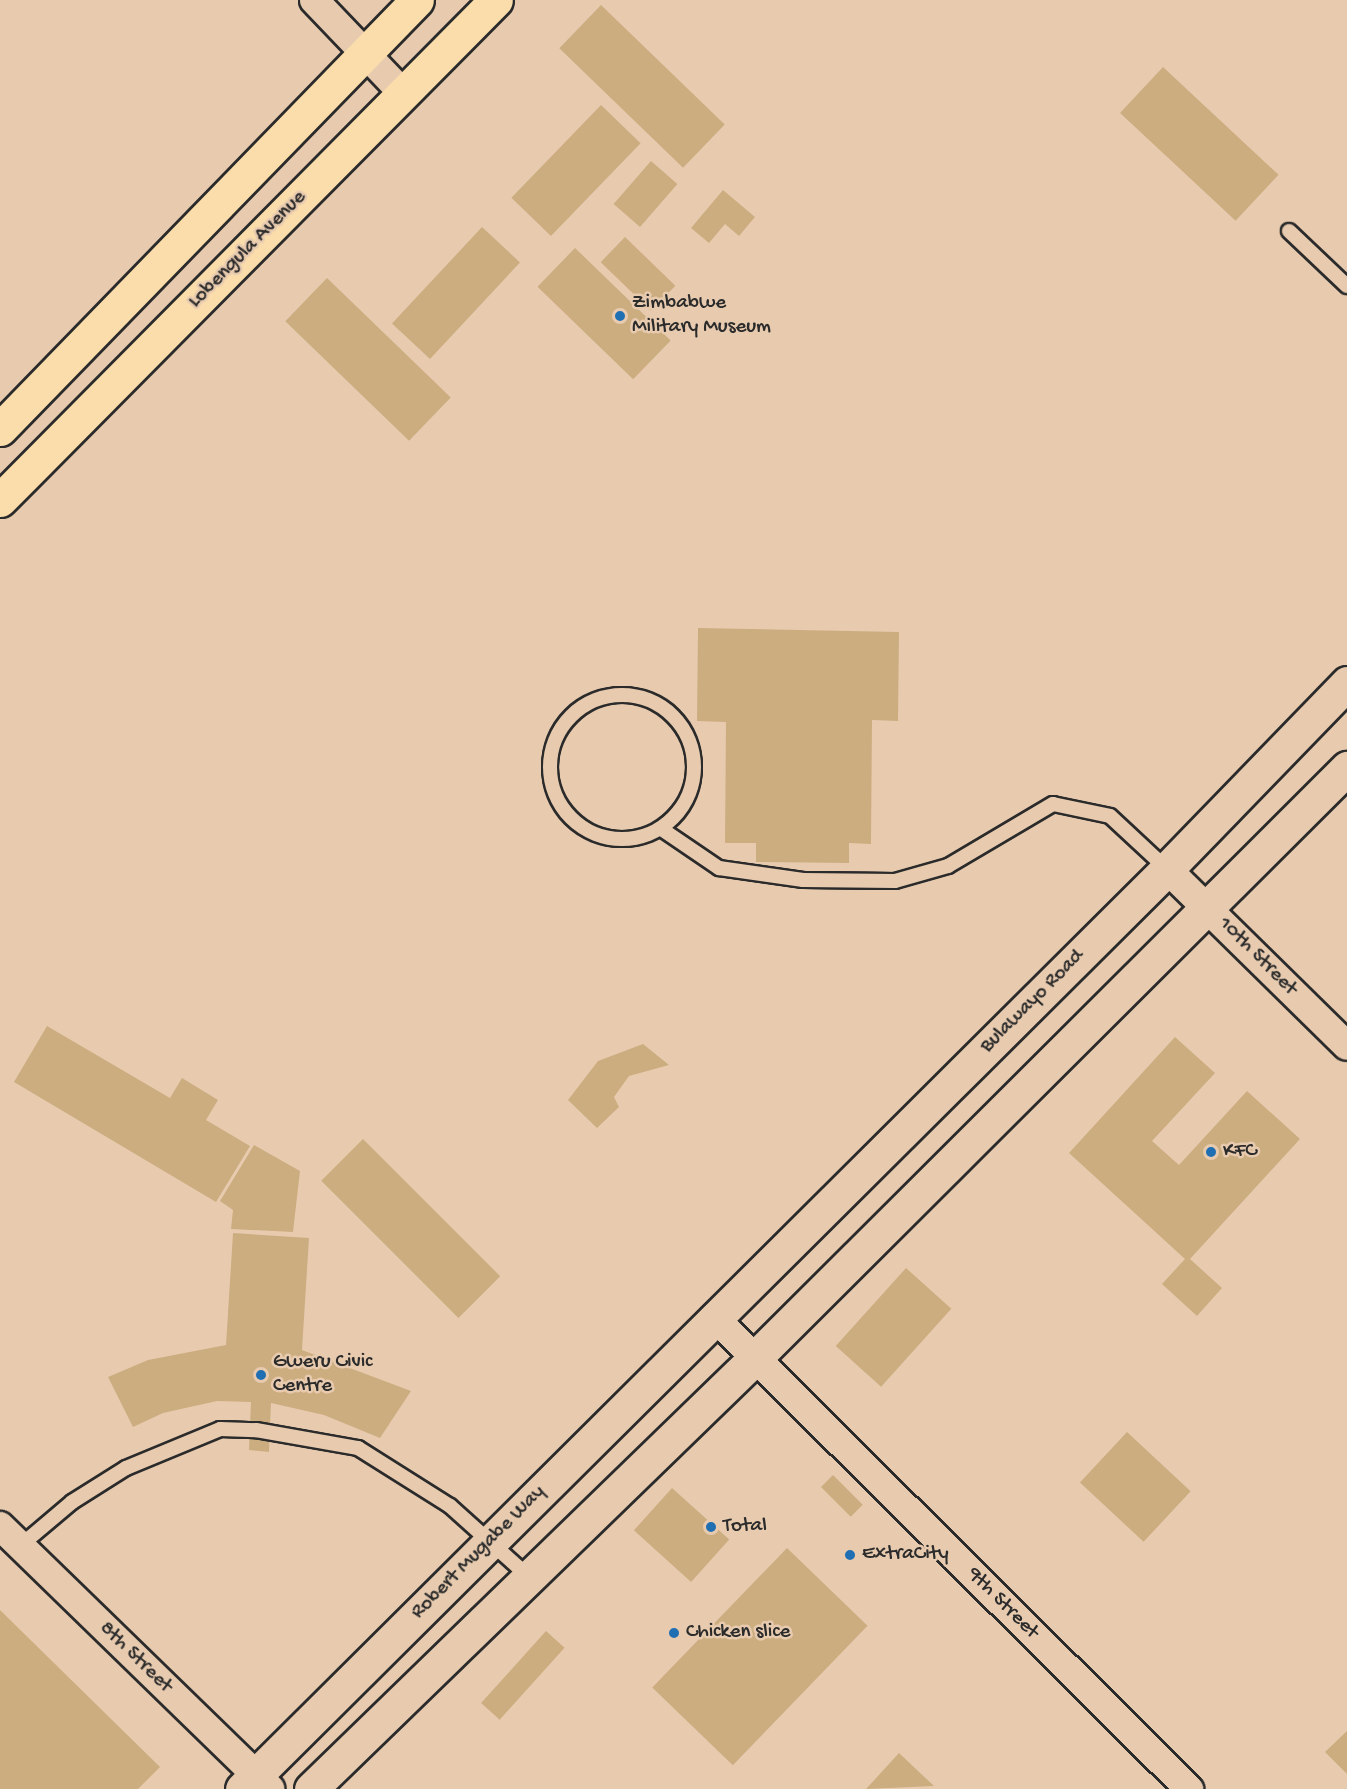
<!DOCTYPE html>
<html>
<head>
<meta charset="utf-8">
<style>
	body { margin:0 }
	#map { position:relative; width:1347px; height:1789px; overflow:hidden; background:#e8cbaf; font-family:"Gochi Hand",sans-serif }
	div>[style] { position:absolute }
	[style*='--x'] { left:calc(var(--x)*1px); top:calc(var(--y)*1px); width:calc(var(--w)*1px); rotate:calc(var(--a)*1deg) }
	.building>* { inset:0; background:#ccad80; transform-origin:0 0 }
	.roads { filter:drop-shadow(2px 0 #2b2b2b) drop-shadow(-2px 0 #2b2b2b) drop-shadow(0 2px #2b2b2b) drop-shadow(0 -2px #2b2b2b) }
	.service>* { height:14px; margin:-7px; padding:0 7px; transform-origin:7px; border-radius:7px; background:#e8cbaf }
	.service>.ring { margin:-7px; padding:0; box-sizing:content-box; background:none; border:14px solid #e8cbaf; border-radius:50% }
	.minor>* { height:28px; margin:-14px; padding:0 14px; transform-origin:14px; border-radius:14px; background:#e8cbaf }
	.tertiary>* { height:33px; margin:-16.5px; padding:0 16.5px; transform-origin:16.5px; border-radius:16.5px; background:#e8cbaf }
	.trunk>* { height:33px; margin:-16.5px; padding:0 16.5px; transform-origin:16.5px; border-radius:16.5px; background:#faddab }
	.dots>* { width:16px; height:16px; translate:-50% -50%; box-sizing:border-box; border:3px solid #e8cbaf; border-radius:50% }
	span { translate:-50% -50%; white-space:nowrap; text-align:center; line-height:1.15; -webkit-text-stroke:5px #e8cbaf; paint-order:stroke }
	.street-label { font-size:21px; color:#2b2b2b }
	.poi-label { font-size:21px; color:#2b2b2b }
	.left { translate:0 -50%; text-align:left }
</style>
</head>
<body>
<div id="map">
	<div class="building">
		<i style="left:601px;top:5px;width:172px;height:60px;rotate:44deg"></i>
		<i style="left:1163px;top:67px;width:158px;height:63px;rotate:43deg"></i>
		<i style="left:601px;top:105px;width:55px;height:129px;rotate:44deg"></i>
		<i style="left:651px;top:161px;width:35px;height:57px;rotate:41deg"></i>
		<i style="clip-path:polygon(723px 190px,755px 217px,739px 236px,725px 224px,709px 243px,691px 228px)"></i>
		<i style="left:482px;top:227px;width:52px;height:132px;rotate:43deg"></i>
		<i style="left:625px;top:237px;width:70px;height:35px;rotate:44deg"></i>
		<i style="left:575px;top:248px;width:133px;height:54px;rotate:44deg"></i>
		<i style="left:327px;top:278px;width:172px;height:60px;rotate:44deg"></i>
		<i style="clip-path:polygon(698px 628px,899px 632px,898px 721px,872px 720px,871px 844px,849px 843px,849px 863px,756px 862px,756px 843px,725px 843px,726px 722px,697px 721px)"></i>
		<i style="clip-path:polygon(47px 1026px,170px 1098px,182px 1078px,218px 1100px,206px 1120px,250px 1146px,216px 1202px,14px 1082px)"></i>
		<i style="clip-path:polygon(1175px 1037px,1215px 1073px,1152px 1141px,1179px 1165px,1247px 1091px,1300px 1139px,1190px 1259px,1222px 1288px,1197px 1316px,1162px 1284px,1185px 1259px,1069px 1153px)"></i>
		<i style="clip-path:polygon(643px 1044px,669px 1065px,629px 1076px,614px 1097px,619px 1107px,597px 1128px,568px 1100px,598px 1061px)"></i>
		<i style="left:363px;top:1139px;width:194px;height:59px;rotate:45deg"></i>
		<i style="clip-path:polygon(254px 1145px,300px 1171px,293px 1232px,231px 1229px,233px 1210px,220px 1201px)"></i>
		<i style="clip-path:polygon(233px 1233px,309px 1238px,302px 1350px,411px 1391px,380px 1438px,324px 1415px,271px 1403px,269px 1452px,249px 1450px,251px 1402px,217px 1401px,163px 1413px,133px 1427px,108px 1377px,148px 1360px,226px 1345px)"></i>
		<i style="left:906px;top:1268px;width:61px;height:105px;rotate:42deg"></i>
		<i style="left:1127px;top:1432px;width:87px;height:69px;rotate:43deg"></i>
		<i style="left:833px;top:1475px;width:42px;height:17px;rotate:45deg"></i>
		<i style="left:672px;top:1488px;width:77px;height:57px;rotate:42deg"></i>
		<i style="left:787px;top:1548px;width:112px;height:194px;rotate:44deg"></i>
		<i style="clip-path:polygon(0 1610px,160px 1767px,138px 1789px,0 1789px)"></i>
		<i style="left:546px;top:1631px;width:25px;height:97px;rotate:42deg"></i>
		<i style="clip-path:polygon(1347px 1731px,1347px 1774px,1325px 1752px)"></i>
		<i style="clip-path:polygon(899px 1753px,934px 1786px,866px 1789px)"></i>
	</div>
	<div class="roads">
		<div class="service">
			<i style="--x:1289;--y:231;--w:80;--a:43.5"></i>
			<i class="ring" style="left:550px;top:695px;width:130px;height:130px"></i>
			<i style="--x:663;--y:830;--w:68;--a:34.2"></i>
			<i style="--x:719;--y:868;--w:85;--a:8.1"></i>
			<i style="--x:803;--y:880;--w:92;--a:0.6"></i>
			<i style="--x:895;--y:881;--w:55;--a:-15.8"></i>
			<i style="--x:948;--y:866;--w:122;--a:-30.6"></i>
			<i style="--x:1053;--y:804;--w:58;--a:11.9"></i>
			<i style="--x:1110;--y:816;--w:78;--a:42.9"></i>
			<i style="--x:20;--y:1546;--w:68;--a:-40.2"></i>
			<i style="--x:72;--y:1502;--w:64;--a:-32.2"></i>
			<i style="--x:126;--y:1468;--w:102;--a:-22.5"></i>
			<i style="--x:220;--y:1429;--w:36;--a:2"></i>
			<i style="--x:256;--y:1430;--w:104;--a:10"></i>
			<i style="--x:358;--y:1448;--w:109;--a:32.2"></i>
			<i style="--x:450;--y:1506;--w:106;--a:41.9"></i>
		</div>
		<div class="minor">
			<i style="--x:314;--y:0;--w:129;--a:46.3"></i>
			<i style="--x:1167;--y:869;--w:252;--a:44.5"></i>
			<i style="--x:714;--y:1317;--w:670;--a:44.82"></i>
			<i style="--x:0;--y:1526;--w:377;--a:44.2"></i>
		</div>
		<div class="tertiary">
			<i style="--x:242;--y:1789;--w:1305;--a:-44.84"></i>
			<i style="--x:1167;--y:869;--w:259;--a:-45.9"></i>
			<i style="--x:311;--y:1789;--w:616;--a:-44.14"></i>
			<i style="--x:753;--y:1360;--w:839;--a:-44.9"></i>
		</div>
		<div class="trunk">
			<i style="--x:0;--y:429;--w:598;--a:-45.81"></i>
			<i style="--x:0;--y:500;--w:704;--a:-45.23"></i>
		</div>
	</div>
	<div class="dots">
		<i style="left:620px;top:316px;background:#1f6fb2"></i>
		<i style="left:1211px;top:1152px;background:#1f6fb2"></i>
		<i style="left:261px;top:1375px;background:#1f6fb2"></i>
		<i style="left:711px;top:1527px;background:#1f6fb2"></i>
		<i style="left:850px;top:1555px;background:#1f6fb2"></i>
		<i style="left:674px;top:1633px;background:#1f6fb2"></i>
	</div>
	<div class="street-label">
		<span style="left:248px;top:250px;rotate:-45deg">Lobengula Avenue</span>
		<span style="left:1257px;top:957px;rotate:45deg">10th Street</span>
		<span style="left:1033px;top:1002px;rotate:-45deg">Bulawayo Road</span>
		<span style="left:479px;top:1553px;rotate:-45deg">Robert Mugabe Way</span>
		<span style="left:1002px;top:1604px;rotate:45deg">9th Street</span>
		<span style="left:135px;top:1658px;rotate:44deg">8th Street</span>
	</div>
	<div class="poi-label">
		<span class="left" style="left:632px;top:316px">Zimbabwe<br>Military Museum</span>
		<span class="left" style="left:1223px;top:1152px">KFC</span>
		<span class="left" style="left:273px;top:1375px">Gweru Civic<br>Centre</span>
		<span class="left" style="left:723px;top:1527px">Total</span>
		<span class="left" style="left:862px;top:1555px">ExtraCity</span>
		<span class="left" style="left:686px;top:1633px">Chicken slice</span>
	</div>
</div>
</body>
</html>
